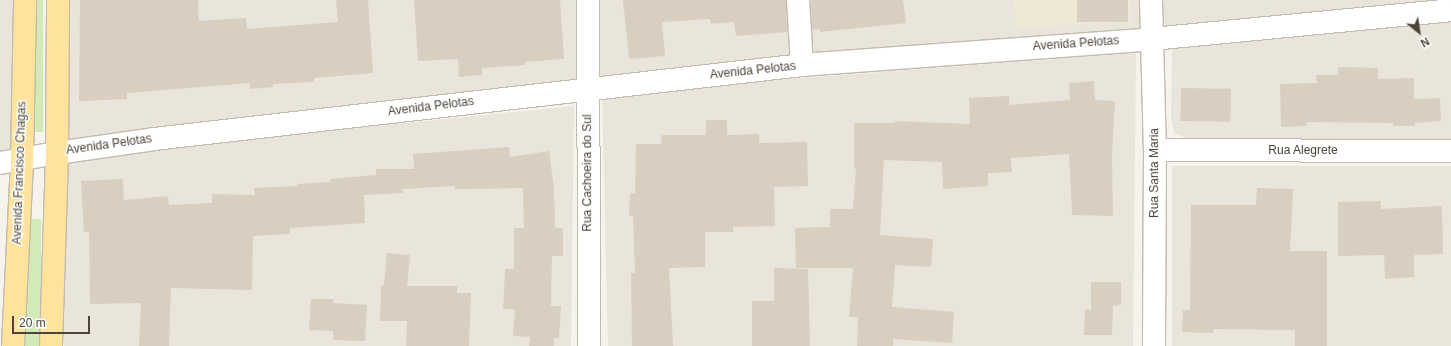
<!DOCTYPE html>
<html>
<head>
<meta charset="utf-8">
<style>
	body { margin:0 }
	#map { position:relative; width:1451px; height:346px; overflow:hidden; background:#f6f3ec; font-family:Helvetica,sans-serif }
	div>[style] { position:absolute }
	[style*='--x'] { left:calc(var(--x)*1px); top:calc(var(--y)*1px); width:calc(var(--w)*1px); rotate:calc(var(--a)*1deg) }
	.residential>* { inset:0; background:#eae5da; transform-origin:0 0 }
	.education>* { inset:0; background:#efe8d6 }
	.green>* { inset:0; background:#d2eab5; transform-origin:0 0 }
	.building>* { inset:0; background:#d8cfc1; transform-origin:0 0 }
	.roads { filter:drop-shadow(1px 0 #c2bbae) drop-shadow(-1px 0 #c2bbae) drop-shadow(0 1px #c2bbae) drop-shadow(0 -1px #c2bbae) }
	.minor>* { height:22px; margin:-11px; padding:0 11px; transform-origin:11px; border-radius:11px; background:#fff }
	.major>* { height:22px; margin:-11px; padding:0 11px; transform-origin:11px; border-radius:11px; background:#ffe39c }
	span { translate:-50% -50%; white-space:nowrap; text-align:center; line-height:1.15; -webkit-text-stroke:3px #fff; paint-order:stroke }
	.street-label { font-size:12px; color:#4b4439 }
	.north { position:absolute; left:1399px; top:12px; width:40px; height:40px; -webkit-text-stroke:3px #fff; paint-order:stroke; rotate:150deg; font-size:11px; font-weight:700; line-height:16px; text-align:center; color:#4b4439 }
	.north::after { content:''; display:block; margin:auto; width:14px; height:18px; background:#4b4439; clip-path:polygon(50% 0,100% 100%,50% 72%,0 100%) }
	.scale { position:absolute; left:12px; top:316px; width:78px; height:18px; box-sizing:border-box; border:2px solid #4b4439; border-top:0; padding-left:5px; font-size:12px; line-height:14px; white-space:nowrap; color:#4b4439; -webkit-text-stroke:3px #fff; paint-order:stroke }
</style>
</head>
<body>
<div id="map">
	<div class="residential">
		<i style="left:0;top:0;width:25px;height:163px"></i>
		<i style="clip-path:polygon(59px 0,1451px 0,56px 144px)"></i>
		<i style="clip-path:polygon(1451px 21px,1451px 139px,1190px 140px,1174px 133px,1171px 117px,1172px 45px)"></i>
		<i style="clip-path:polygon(1136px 53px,1133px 346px,608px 346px,602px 93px)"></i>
		<i style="clip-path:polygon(574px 106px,571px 346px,64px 346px,65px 164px,74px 156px)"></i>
		<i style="left:1451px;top:166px;width:180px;height:279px;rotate:90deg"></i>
	</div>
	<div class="education">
		<i style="clip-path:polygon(1014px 0,1130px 0,1131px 21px,1016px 28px)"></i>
	</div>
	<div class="green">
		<i style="left:31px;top:0;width:12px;height:132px"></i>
		<i style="left:25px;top:219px;width:16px;height:127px"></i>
	</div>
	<div class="building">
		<i style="clip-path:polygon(80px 0,198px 0,199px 21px,246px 18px,247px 29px,338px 22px,336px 0,368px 0,373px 73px,314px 78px,314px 82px,273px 84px,273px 87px,250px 89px,250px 83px,127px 93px,127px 99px,79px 101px)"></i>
		<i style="clip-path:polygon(414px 0,560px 0,564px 59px,525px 62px,525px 65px,482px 68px,482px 75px,459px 77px,458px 59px,418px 61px)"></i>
		<i style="clip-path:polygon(623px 0,786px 0,787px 32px,736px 36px,734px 22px,711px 24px,710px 19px,662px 22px,665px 56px,629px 59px)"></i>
		<i style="clip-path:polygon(811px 0,903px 0,906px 23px,820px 32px,820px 29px,812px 30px)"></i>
		<i style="left:1077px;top:0;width:51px;height:22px"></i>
		<i style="clip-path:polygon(1338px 67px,1378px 68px,1378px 79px,1414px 78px,1414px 99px,1440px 98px,1441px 121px,1415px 123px,1415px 126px,1393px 126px,1393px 123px,1307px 122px,1307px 126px,1281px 127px,1280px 84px,1317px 83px,1316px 75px,1338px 75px)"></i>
		<i style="clip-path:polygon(1094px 81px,1095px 100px,1115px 101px,1112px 157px,1113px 216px,1072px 215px,1069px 154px,1011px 158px,1012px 172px,988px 173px,988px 186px,943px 189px,942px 162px,884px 160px,880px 235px,933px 239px,931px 267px,895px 265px,892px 307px,954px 312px,952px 343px,893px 339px,893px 346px,857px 346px,858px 317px,849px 317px,853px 268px,796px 268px,795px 228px,830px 227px,830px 209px,853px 209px,856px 168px,854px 168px,854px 123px,895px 123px,895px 121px,970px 124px,969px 98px,1009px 96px,1009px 105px,1070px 100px,1069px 83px)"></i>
		<i style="left:1181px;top:88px;width:50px;height:33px;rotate:1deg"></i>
		<i style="clip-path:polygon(706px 120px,727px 120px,727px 135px,759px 134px,759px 143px,807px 142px,808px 186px,774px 187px,775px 226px,733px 227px,733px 232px,705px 232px,705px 267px,669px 268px,673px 346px,632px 346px,631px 273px,635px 273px,633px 216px,629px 216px,630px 193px,635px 194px,636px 144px,661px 144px,662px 135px,706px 135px)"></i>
		<i style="clip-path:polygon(509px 147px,510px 157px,549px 151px,554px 188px,555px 228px,563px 228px,563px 256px,552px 256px,551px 306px,561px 306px,559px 338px,554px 338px,554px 346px,529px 346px,530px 337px,513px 336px,515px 309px,503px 309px,505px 269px,514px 269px,514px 228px,524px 228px,523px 188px,455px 189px,455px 186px,403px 189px,403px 193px,364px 195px,365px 223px,290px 228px,290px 234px,253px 236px,252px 290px,171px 288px,169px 346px,139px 346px,141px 303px,90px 304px,89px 232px,84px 232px,81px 181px,123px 179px,124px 200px,168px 196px,169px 205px,212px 203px,212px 194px,255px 195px,254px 188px,297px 186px,297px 184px,330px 182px,330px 179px,376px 175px,376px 169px,414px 169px,413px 154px)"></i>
		<i style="clip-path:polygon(1257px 188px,1293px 189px,1290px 251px,1327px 251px,1327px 346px,1295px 346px,1295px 330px,1214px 329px,1213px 333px,1182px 332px,1183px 310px,1190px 310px,1191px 205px,1256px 205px)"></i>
		<i style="clip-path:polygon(1381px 201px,1381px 209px,1442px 206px,1443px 254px,1414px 255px,1414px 277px,1385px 279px,1384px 255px,1338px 256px,1338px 202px)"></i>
		<i style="clip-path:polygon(387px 253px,410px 255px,407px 286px,457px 286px,457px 293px,471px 293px,469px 346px,406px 346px,407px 321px,380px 321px,381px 285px,384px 285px)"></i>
		<i style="clip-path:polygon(774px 268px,808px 269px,810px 346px,752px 346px,752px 301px,774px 301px)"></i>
		<i style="clip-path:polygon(1091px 282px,1121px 282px,1121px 305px,1113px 306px,1112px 335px,1084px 335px,1085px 309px,1091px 310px)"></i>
		<i style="clip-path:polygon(311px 299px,333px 299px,333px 303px,367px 305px,365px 341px,333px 340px,333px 331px,309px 330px)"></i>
	</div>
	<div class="roads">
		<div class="minor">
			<i style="--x:588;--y:0;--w:346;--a:89.8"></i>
			<i style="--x:798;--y:0;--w:65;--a:86.5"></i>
			<i style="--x:1151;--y:0;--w:150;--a:88.5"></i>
			<i style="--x:1155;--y:150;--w:196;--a:90.3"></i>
			<i style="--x:1155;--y:150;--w:296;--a:0.2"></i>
			<i style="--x:0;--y:163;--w:58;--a:-10"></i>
			<i style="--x:57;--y:153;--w:98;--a:-8.2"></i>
			<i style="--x:154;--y:139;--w:652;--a:-6.51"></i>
			<i style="--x:802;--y:65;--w:351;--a:-4.2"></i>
			<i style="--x:1152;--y:39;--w:300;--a:-5.5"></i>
		</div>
		<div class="major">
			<i style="--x:13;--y:346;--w:186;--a:-87.2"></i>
			<i style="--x:22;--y:160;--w:160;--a:-88.9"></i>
			<i style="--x:51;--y:346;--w:193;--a:-88.2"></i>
			<i style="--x:57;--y:153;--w:153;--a:-89.6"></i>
		</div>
	</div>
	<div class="street-label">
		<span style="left:1076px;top:44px;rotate:-4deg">Avenida Pelotas</span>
		<span style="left:753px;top:71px;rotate:-6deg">Avenida Pelotas</span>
		<span style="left:431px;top:107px;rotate:-7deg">Avenida Pelotas</span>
		<span style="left:109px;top:145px;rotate:-8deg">Avenida Pelotas</span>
		<span style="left:1303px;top:151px">Rua Alegrete</span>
		<span style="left:20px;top:173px;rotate:-88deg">Avenida Francisco Chagas</span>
		<span style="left:588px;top:173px;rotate:-90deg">Rua Cachoeira do Sul</span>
		<span style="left:1155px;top:173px;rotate:-90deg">Rua Santa Maria</span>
	</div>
	<div class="north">N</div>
	<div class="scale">20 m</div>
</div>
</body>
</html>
